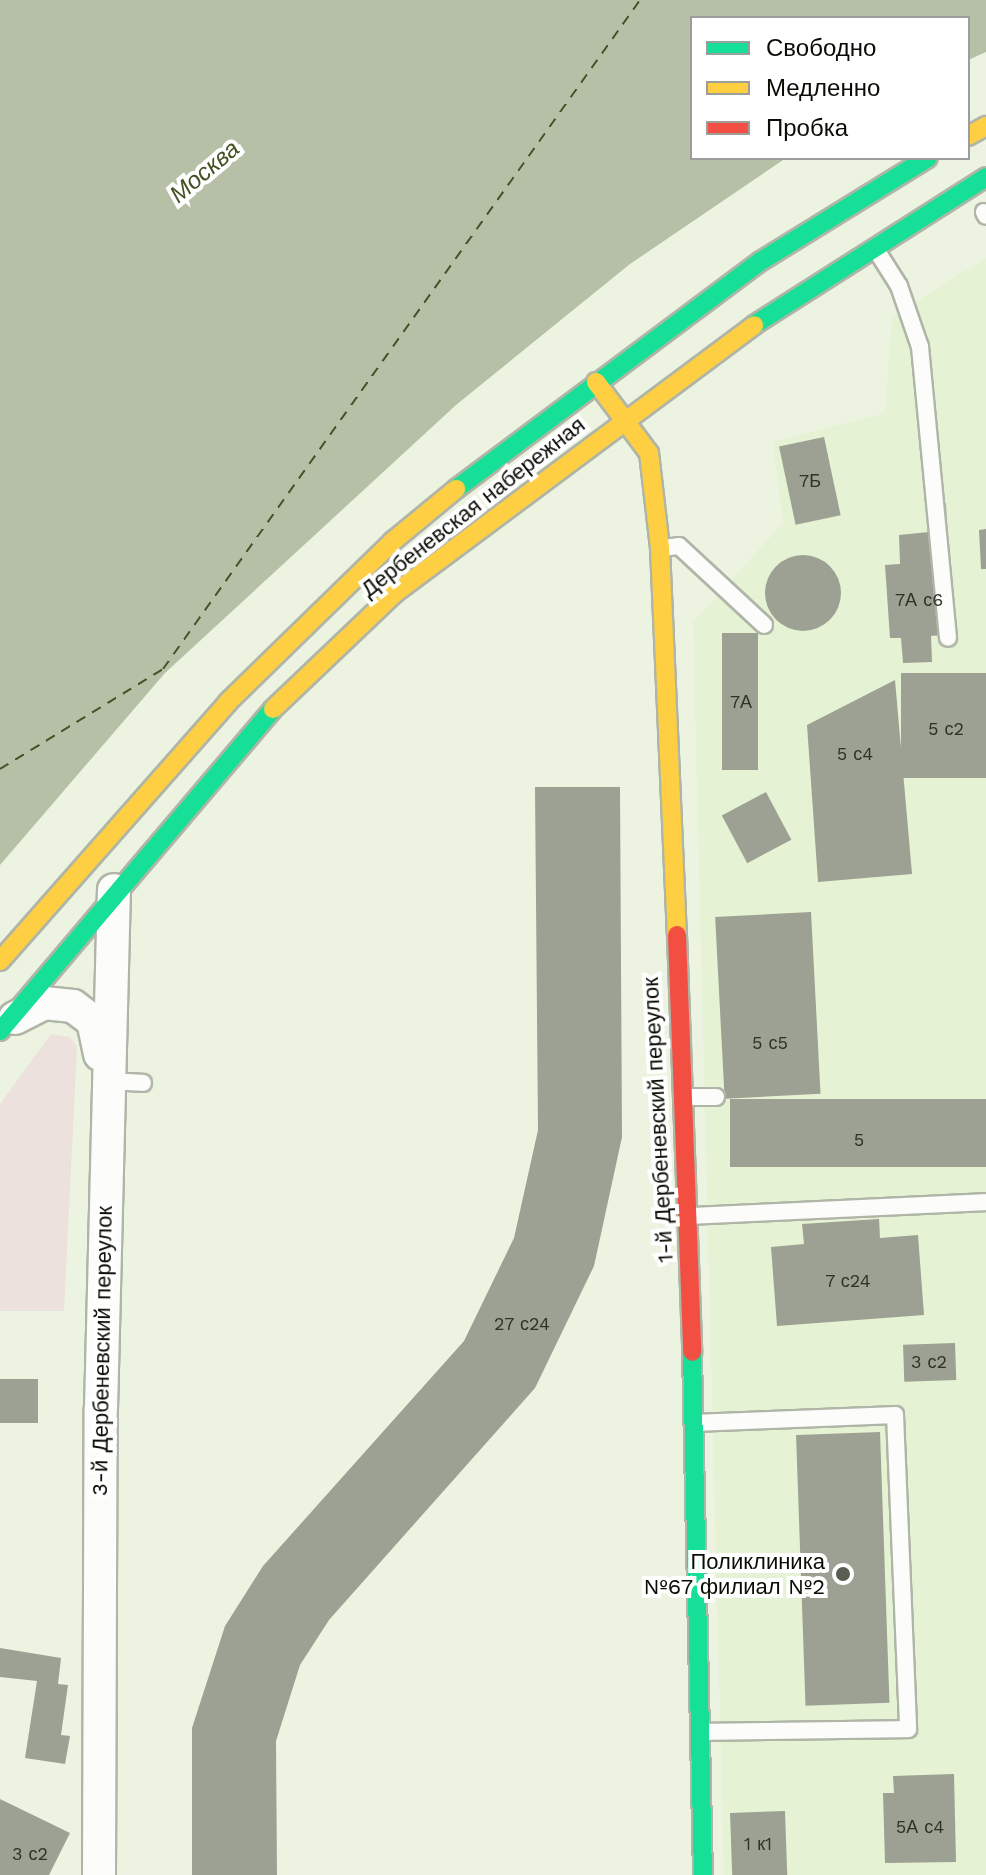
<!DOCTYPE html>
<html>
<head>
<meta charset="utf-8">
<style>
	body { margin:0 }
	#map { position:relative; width:986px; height:1875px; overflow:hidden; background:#ecf3e1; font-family:"Work Sans",sans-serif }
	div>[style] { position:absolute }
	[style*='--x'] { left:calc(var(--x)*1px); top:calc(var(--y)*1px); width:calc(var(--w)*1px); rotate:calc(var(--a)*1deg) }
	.built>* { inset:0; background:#e5f2d3 }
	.green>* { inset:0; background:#ede1dd }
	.water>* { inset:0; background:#b5c0a6 }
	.ferry>* { height:2px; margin-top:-1px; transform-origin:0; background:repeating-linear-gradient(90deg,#435324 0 10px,transparent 0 18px) }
	.building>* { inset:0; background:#9ca193; transform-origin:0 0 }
	.round { border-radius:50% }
	.roads { filter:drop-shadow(2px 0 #afb5a7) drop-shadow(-2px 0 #afb5a7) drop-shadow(0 2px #afb5a7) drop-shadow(0 -2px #afb5a7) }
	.lane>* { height:16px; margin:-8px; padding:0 8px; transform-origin:8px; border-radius:8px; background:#fcfdfa }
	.street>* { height:32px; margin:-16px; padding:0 16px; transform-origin:16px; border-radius:16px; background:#fcfdfa }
	.fast>* { height:18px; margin:-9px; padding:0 9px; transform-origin:9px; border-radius:9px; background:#16e098 }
	.slow>* { height:18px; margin:-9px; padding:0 9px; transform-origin:9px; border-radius:9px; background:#ffcf43 }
	.jam>* { height:18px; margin:-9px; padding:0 9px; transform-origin:9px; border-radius:9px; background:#f24e42 }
	.dots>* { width:22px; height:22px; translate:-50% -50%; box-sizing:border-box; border:4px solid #fff; border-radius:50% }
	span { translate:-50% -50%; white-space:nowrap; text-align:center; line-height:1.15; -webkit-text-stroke:8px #fff; paint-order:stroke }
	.number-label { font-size:18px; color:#2e3228 }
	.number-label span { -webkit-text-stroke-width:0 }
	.street-label { font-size:22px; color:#090d04 }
	.poi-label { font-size:22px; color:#090d04 }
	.right { translate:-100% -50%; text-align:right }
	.water-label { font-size:24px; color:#435324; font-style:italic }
	.legend { position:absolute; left:690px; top:16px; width:280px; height:144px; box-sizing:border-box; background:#fff; border:2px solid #9d9e9b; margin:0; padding:10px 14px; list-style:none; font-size:24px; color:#090d04 }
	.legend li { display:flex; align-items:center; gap:16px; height:40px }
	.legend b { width:40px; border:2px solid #9d9e9b }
</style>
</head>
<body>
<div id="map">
	<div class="built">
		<i style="clip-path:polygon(986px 258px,986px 1875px,724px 1875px,693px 623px,783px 523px,773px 442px,885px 413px,892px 317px)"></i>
	</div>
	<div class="green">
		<i style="clip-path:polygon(51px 1034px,70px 1037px,77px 1047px,64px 1311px,0 1311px,0 1104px)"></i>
	</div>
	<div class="water">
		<i style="clip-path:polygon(0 0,986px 0,986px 52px,968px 60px,968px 18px,692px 18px,692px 158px,786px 158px,630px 264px,456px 405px,165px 673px,0 865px)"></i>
	</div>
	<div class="ferry">
		<i style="--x:0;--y:769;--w:191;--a:-31.5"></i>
		<i style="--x:163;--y:669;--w:822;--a:-54.51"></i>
	</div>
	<div class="building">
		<i style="left:824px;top:437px;width:80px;height:46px;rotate:78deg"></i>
		<i style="clip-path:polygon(946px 503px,952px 634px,931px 636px,932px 662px,903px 663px,901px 638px,890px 638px,885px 565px,900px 564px,899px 535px,929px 532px,927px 505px)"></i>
		<i style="clip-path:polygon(986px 529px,986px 569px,981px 569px,979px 530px)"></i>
		<i class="round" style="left:765px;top:555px;width:76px;height:76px"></i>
		<i style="left:758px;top:633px;width:137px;height:36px;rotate:90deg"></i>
		<i style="left:986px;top:673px;width:105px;height:85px;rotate:90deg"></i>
		<i style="clip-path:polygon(895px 680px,912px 874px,818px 882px,807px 725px)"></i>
		<i style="clip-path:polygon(535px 787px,620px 787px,622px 1137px,594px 1266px,535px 1388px,329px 1620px,300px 1665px,276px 1741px,277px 1875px,192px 1875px,192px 1728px,225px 1626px,263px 1566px,464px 1341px,514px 1238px,538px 1130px)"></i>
		<i style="left:766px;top:792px;width:54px;height:50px;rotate:62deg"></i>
		<i style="left:811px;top:912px;width:182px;height:96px;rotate:87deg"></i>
		<i style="left:986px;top:1099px;width:68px;height:256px;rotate:90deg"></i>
		<i style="clip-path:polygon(879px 1219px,880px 1238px,918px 1235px,924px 1315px,777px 1326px,771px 1247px,804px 1244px,802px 1224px)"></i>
		<i style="left:955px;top:1343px;width:37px;height:52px;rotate:88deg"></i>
		<i style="left:0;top:1379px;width:38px;height:44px"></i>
		<i style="left:880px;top:1432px;width:271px;height:84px;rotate:88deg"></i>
		<i style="clip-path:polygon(0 1648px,61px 1658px,58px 1684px,68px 1685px,61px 1735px,70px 1736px,65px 1764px,25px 1758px,37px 1681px,0 1677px)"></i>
		<i style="clip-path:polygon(954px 1774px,956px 1862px,885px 1863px,883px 1793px,894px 1793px,893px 1776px)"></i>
		<i style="clip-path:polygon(0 1799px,70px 1833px,49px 1875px,0 1875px)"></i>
		<i style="left:785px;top:1811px;width:64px;height:55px;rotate:88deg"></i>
	</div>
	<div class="roads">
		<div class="lane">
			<i style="--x:984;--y:212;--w:4;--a:63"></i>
			<i style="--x:875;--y:248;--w:45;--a:57.7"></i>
			<i style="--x:899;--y:286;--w:65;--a:71"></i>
			<i style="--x:920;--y:347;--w:292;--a:84.5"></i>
			<i style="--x:661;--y:548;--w:18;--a:-6"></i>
			<i style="--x:679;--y:546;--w:116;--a:42.9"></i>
			<i style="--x:106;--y:1081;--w:37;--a:3"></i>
			<i style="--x:684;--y:1097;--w:32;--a:0"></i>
			<i style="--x:690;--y:1216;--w:296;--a:-2.7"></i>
			<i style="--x:695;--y:1423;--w:200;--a:-2.3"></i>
			<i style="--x:895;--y:1415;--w:314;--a:87.6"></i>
			<i style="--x:908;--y:1729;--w:206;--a:179.2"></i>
		</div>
		<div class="street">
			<i style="--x:15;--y:1018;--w:33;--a:-27"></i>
			<i style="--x:44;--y:1003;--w:29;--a:6"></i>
			<i style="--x:73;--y:1006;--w:25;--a:37"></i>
			<i style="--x:93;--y:1021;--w:34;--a:78"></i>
			<i style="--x:99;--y:1875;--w:466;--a:-89.8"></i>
			<i style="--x:101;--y:1409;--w:519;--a:-88.57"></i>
		</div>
		<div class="fast">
			<i style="--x:754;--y:325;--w:275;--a:-32.5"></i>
			<i style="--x:456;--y:489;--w:381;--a:-36.8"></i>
			<i style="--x:761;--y:261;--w:196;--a:-31.7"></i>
			<i style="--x:0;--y:1031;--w:422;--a:-49.7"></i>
			<i style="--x:692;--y:1352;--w:523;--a:88.8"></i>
		</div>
		<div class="slow">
			<i style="--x:968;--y:136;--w:21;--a:-29"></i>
			<i style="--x:596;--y:382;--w:89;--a:53.3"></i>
			<i style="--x:649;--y:453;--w:96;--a:83.4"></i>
			<i style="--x:660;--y:548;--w:387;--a:87.5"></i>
			<i style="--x:273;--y:709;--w:168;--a:-43.6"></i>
			<i style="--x:395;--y:593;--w:448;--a:-36.7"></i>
			<i style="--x:0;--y:961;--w:345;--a:-48.6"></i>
			<i style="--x:228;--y:702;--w:231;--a:-44.3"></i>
			<i style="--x:393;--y:541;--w:82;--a:-39.5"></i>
		</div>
		<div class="jam">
			<i style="--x:677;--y:935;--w:417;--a:87.9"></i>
		</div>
	</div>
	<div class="dots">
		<i style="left:843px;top:1574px;background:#585e51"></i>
	</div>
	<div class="number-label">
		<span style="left:810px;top:481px">7Б</span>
		<span style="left:919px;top:600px">7А с6</span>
		<span style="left:741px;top:702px">7А</span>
		<span style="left:946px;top:729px">5 с2</span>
		<span style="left:855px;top:754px">5 с4</span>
		<span style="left:770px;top:1043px">5 с5</span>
		<span style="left:859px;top:1140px">5</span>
		<span style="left:848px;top:1281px">7 с24</span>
		<span style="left:522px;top:1324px">27 с24</span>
		<span style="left:929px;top:1362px">3 с2</span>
		<span style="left:920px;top:1827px">5А с4</span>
		<span style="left:758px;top:1844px">1 к1</span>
		<span style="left:30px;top:1854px">3 с2</span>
	</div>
	<div class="street-label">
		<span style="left:473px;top:507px;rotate:-38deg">Дербеневская набережная</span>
		<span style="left:658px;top:1120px;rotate:-93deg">1-й Дербеневский переулок</span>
		<span style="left:102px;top:1351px;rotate:-89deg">3-й Дербеневский переулок</span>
	</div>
	<div class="poi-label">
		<span class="right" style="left:825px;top:1574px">Поликлиника<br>№67 филиал №2</span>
	</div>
	<div class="water-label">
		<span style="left:205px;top:172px;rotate:-40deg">Москва</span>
	</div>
	<ul class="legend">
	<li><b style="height:10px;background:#16e098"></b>Свободно</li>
	<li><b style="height:10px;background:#ffcf43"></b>Медленно</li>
	<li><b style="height:10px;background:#f24e42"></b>Пробка</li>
	</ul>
</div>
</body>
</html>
